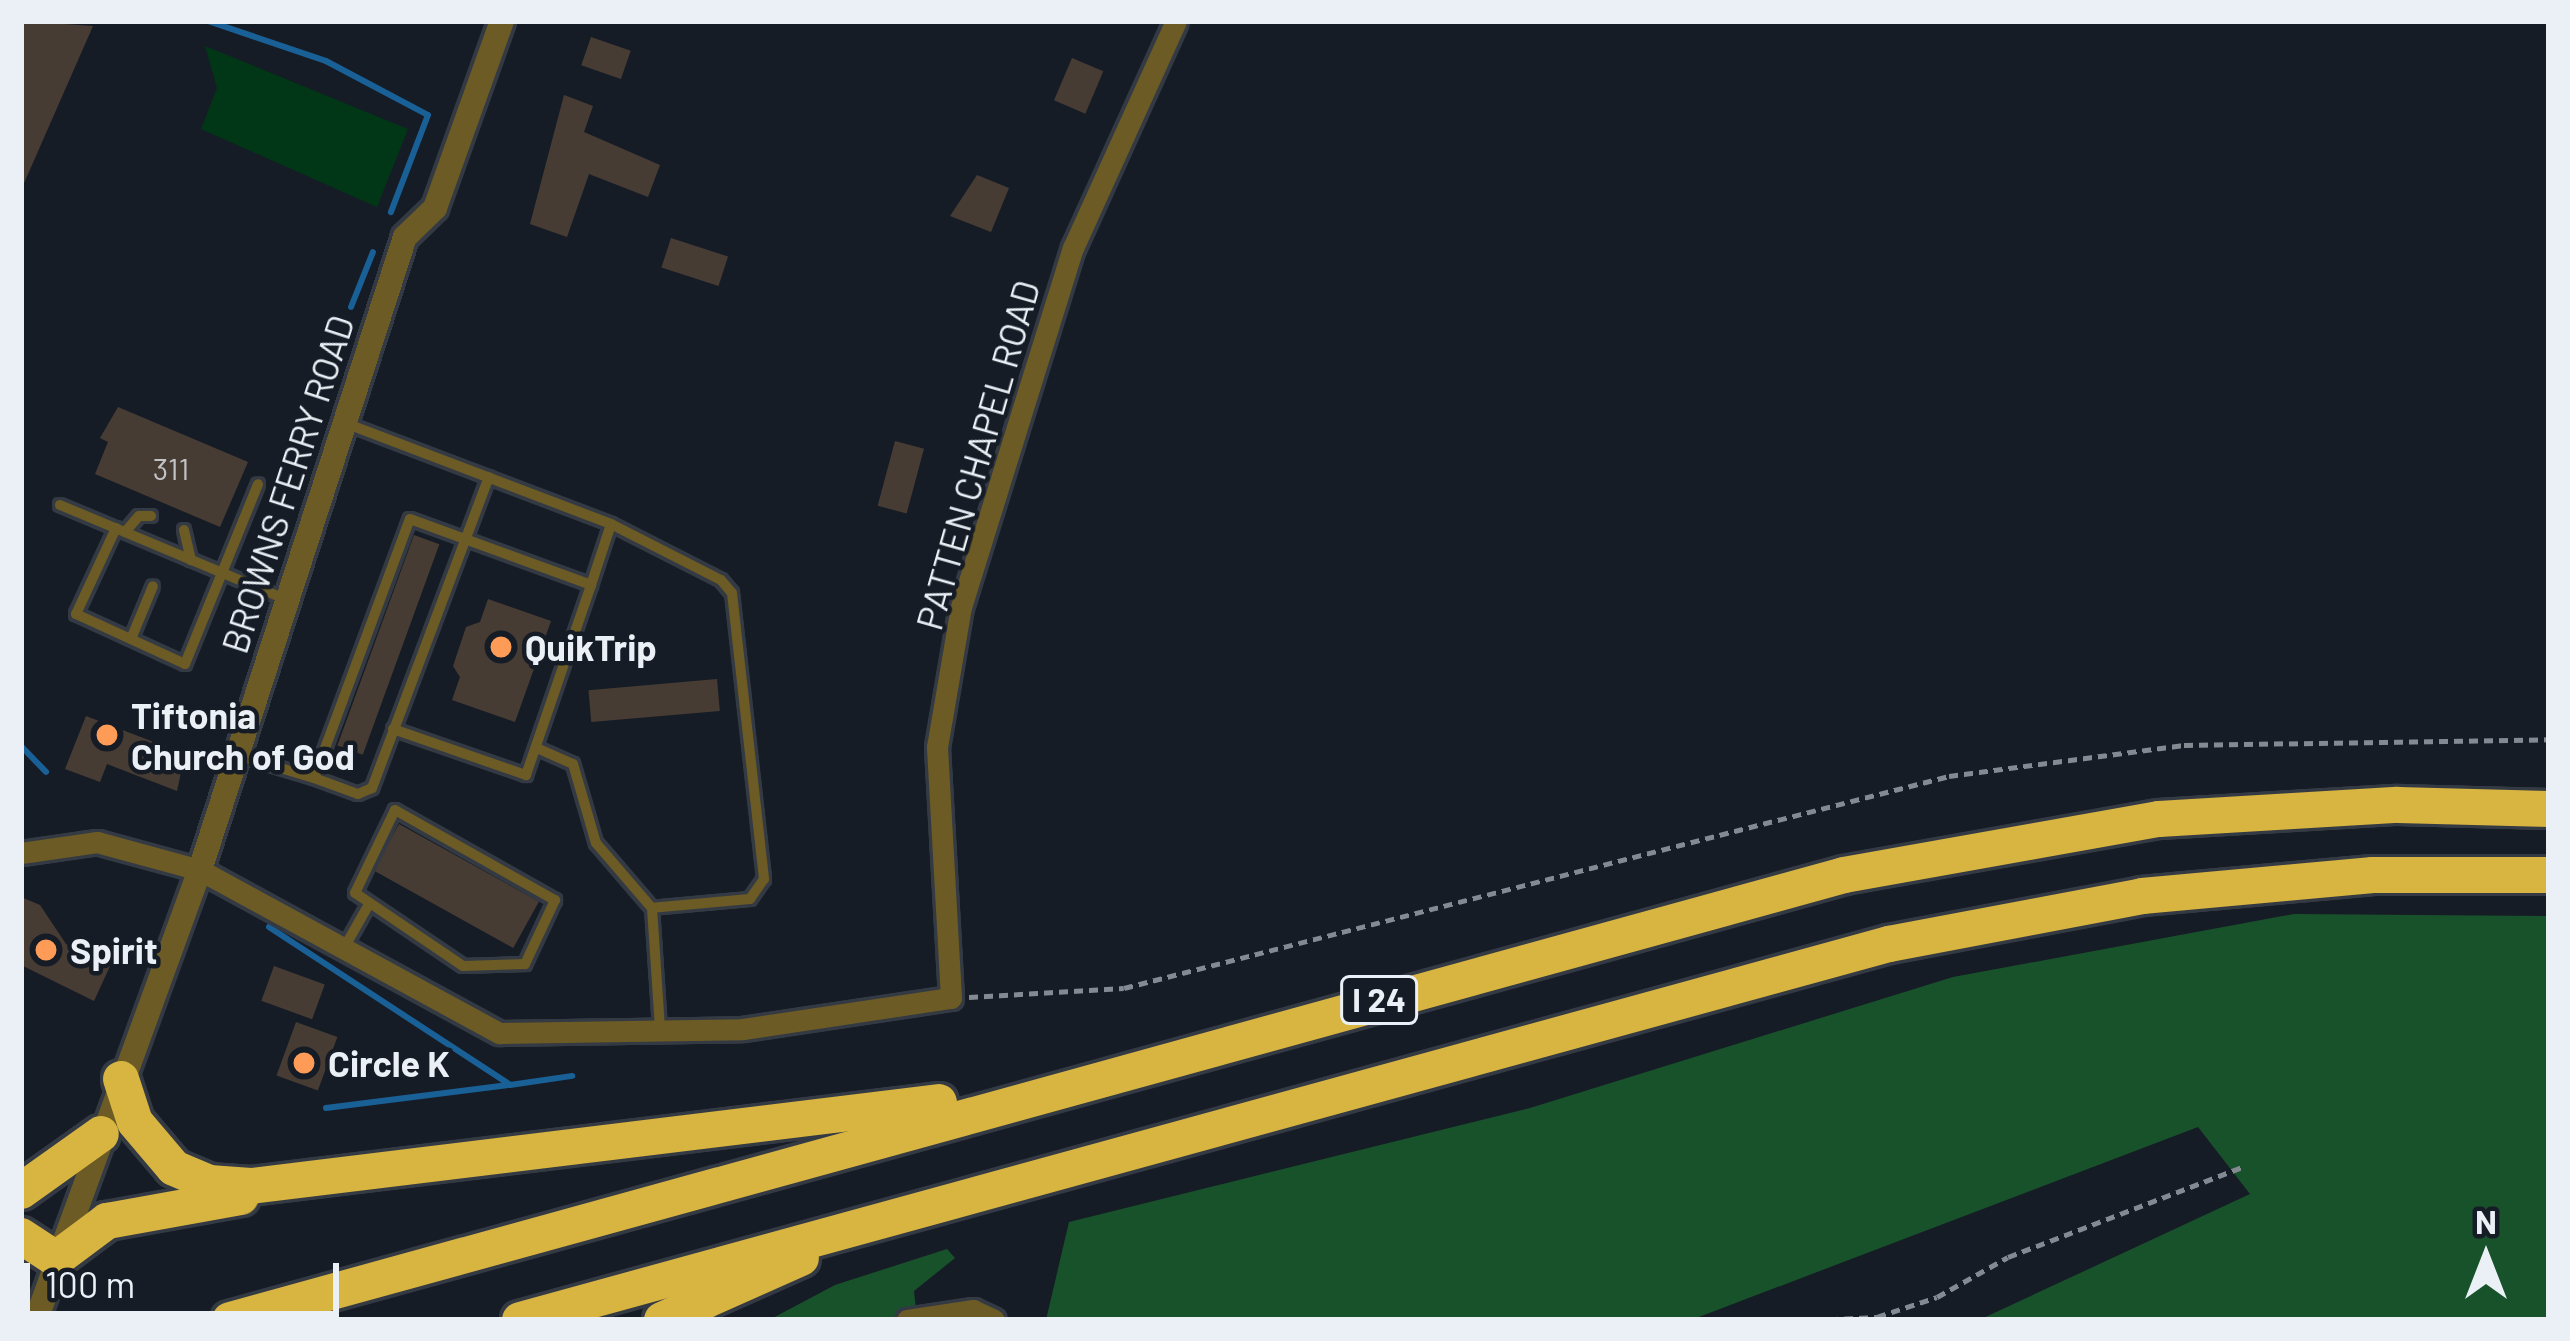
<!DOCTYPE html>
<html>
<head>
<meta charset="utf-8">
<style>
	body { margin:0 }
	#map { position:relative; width:2570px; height:1341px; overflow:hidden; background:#161c26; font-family:Barlow,sans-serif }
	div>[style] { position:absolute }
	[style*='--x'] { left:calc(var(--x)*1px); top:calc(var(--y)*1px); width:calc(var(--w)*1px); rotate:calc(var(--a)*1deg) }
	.green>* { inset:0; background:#013616 }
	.forest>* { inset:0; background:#18522b }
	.stream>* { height:6px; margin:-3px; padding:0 3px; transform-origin:3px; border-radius:3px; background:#196097 }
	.building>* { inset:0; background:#473c34; transform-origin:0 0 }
	.path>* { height:4.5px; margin-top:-2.25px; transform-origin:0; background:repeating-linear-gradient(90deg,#848a92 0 9px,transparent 0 15px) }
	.roads { filter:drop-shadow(3px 0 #343a43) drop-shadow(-3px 0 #343a43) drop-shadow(0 3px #343a43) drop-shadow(0 -3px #343a43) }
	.service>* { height:10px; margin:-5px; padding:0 5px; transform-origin:5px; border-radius:5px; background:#6c5b24 }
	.minor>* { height:21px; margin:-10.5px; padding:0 10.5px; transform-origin:10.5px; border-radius:10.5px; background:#6c5b24 }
	.tertiary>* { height:24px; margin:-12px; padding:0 12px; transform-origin:12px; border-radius:12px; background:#6c5b24 }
	.motorway>* { height:36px; margin:-18px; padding:0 18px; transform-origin:18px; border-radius:18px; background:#d8b440 }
	.dots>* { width:33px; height:33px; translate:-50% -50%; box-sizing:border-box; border:6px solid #161c26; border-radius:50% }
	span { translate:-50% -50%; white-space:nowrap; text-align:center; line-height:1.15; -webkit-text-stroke:9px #161c26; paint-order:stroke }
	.number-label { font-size:30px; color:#c2c3c6 }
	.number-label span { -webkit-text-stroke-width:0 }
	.shield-label span { padding:3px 9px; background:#161c26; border:3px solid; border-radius:9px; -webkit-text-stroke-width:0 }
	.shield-label { font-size:33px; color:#ebf0f6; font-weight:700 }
	.street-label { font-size:36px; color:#ebf0f6 }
	.poi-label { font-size:36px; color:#ebf0f6; font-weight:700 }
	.left { translate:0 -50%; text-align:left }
	.frame { position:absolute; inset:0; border:24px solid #ebf0f6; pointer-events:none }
	.north { position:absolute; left:2426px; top:1197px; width:120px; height:120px; -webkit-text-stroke:9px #161c26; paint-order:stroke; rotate:0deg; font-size:33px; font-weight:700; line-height:48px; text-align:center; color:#ebf0f6 }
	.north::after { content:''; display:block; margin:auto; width:42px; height:54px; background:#ebf0f6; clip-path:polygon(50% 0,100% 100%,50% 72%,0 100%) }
	.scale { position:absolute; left:24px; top:1263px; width:315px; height:54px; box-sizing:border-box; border:6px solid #ebf0f6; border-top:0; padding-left:15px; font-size:36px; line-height:42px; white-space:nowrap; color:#ebf0f6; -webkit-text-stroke:9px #161c26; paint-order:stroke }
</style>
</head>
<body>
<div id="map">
	<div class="green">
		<i style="clip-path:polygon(205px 46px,408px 129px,377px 207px,201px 129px,217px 88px)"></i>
	</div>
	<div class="forest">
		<i style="clip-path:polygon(2294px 914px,2549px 916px,2549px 1320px,1979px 1320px,2250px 1194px,2198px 1127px,1691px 1320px,1046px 1320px,1069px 1222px,1530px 1108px,1953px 977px)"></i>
		<i style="clip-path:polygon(947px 1249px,955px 1258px,914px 1291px,917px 1320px,769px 1320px,835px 1285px)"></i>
	</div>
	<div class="stream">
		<i style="--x:208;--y:21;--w:125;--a:18.7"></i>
		<i style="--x:326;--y:61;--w:115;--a:27.9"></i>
		<i style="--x:428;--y:115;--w:104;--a:110.9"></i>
		<i style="--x:351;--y:307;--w:59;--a:-68.2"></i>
		<i style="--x:21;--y:746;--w:36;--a:46"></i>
		<i style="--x:269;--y:927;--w:288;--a:33.2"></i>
		<i style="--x:510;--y:1085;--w:63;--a:-8.3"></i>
		<i style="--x:326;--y:1108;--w:182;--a:-7.2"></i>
	</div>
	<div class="building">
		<i style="clip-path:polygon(21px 21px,93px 26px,21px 190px)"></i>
		<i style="left:591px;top:37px;width:42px;height:30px;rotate:19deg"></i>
		<i style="left:1072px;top:58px;width:34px;height:46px;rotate:23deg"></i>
		<i style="clip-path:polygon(564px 95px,593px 106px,584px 132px,660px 165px,648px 197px,589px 174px,567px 237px,530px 224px)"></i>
		<i style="clip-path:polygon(977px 175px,1009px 188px,991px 232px,950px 216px)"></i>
		<i style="left:671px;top:238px;width:60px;height:31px;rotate:18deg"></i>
		<i style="clip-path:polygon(118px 407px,248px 462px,220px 527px,95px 474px,108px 442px,100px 438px)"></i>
		<i style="left:895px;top:441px;width:30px;height:67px;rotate:15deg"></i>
		<i style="left:414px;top:535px;width:27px;height:224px;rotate:20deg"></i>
		<i style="clip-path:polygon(488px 599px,551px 621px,515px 722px,452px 700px,460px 677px,453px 666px,466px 627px,480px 622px)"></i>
		<i style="left:717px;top:679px;width:32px;height:129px;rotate:85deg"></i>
		<i style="clip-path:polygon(86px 716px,185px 754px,177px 791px,107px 764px,100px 782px,65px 769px)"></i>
		<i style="left:399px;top:824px;width:160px;height:53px;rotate:29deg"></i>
		<i style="clip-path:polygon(21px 897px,40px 905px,66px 944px,111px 964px,94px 1001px,21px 965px)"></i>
		<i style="left:274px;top:966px;width:54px;height:37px;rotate:20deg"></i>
		<i style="left:296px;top:1022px;width:44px;height:57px;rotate:20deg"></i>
	</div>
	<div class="path">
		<i style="--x:969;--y:997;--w:155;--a:-3.3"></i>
		<i style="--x:1124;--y:988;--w:852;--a:-14.41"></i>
		<i style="--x:1949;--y:776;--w:237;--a:-7.5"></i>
		<i style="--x:2184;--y:745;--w:365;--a:-0.9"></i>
		<i style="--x:1814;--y:1320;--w:63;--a:-2.7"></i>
		<i style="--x:1877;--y:1317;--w:63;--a:-18.4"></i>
		<i style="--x:1937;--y:1297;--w:81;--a:-29.4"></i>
		<i style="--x:2008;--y:1257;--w:252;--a:-21"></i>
	</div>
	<div class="roads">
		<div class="service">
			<i style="--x:60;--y:505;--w:246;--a:22.7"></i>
			<i style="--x:611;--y:524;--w:123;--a:27"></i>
			<i style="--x:721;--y:580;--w:17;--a:50"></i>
			<i style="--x:732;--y:593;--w:288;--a:83.6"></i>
			<i style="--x:764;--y:879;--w:24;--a:125"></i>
			<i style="--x:750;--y:899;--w:98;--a:174.8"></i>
			<i style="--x:116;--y:528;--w:95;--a:114.9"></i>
			<i style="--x:76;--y:614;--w:120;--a:24.6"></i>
			<i style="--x:185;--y:664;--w:194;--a:-67.9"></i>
			<i style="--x:184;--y:530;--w:31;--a:77"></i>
			<i style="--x:125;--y:532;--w:21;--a:-49"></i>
			<i style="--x:139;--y:516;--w:12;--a:0"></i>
			<i style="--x:131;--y:639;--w:57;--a:-67.5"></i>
			<i style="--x:393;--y:729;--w:141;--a:19.1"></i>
			<i style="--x:526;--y:775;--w:201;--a:-71.1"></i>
			<i style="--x:539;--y:749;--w:37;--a:24"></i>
			<i style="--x:573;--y:764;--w:82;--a:73.8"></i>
			<i style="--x:596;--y:843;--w:86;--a:49.3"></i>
			<i style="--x:652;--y:908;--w:122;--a:86.2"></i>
			<i style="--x:240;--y:756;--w:77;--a:16.6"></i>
			<i style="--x:314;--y:778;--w:276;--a:-69.7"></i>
			<i style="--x:410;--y:519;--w:193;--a:20"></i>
			<i style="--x:591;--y:585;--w:64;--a:-71.8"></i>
			<i style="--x:611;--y:524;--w:281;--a:-159.2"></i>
			<i style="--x:314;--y:778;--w:47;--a:20"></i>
			<i style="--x:358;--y:794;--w:15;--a:-23"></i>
			<i style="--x:372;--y:788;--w:332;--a:-69.4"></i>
			<i style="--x:395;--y:810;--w:184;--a:29.4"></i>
			<i style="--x:555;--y:900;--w:71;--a:115.1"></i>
			<i style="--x:525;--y:964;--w:62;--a:178.2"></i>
			<i style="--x:463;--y:966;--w:130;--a:-145.9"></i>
			<i style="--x:355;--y:893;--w:92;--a:-64.3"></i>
			<i style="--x:344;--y:948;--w:48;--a:-60.3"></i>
		</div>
		<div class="minor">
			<i style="--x:21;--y:853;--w:77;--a:-8.2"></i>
			<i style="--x:97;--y:842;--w:107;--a:15.2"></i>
			<i style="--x:200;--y:870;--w:341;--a:28.6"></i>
			<i style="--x:499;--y:1033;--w:244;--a:-0.9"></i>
			<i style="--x:743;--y:1029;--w:210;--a:-8.5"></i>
			<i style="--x:951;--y:998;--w:251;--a:-93.2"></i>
			<i style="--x:937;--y:747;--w:142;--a:-80.3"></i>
			<i style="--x:961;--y:607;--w:376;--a:-72.7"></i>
			<i style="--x:1073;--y:248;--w:249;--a:-65.6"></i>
			<i style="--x:907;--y:1320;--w:67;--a:-8.6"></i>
			<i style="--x:973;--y:1310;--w:23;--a:25"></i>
		</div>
		<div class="tertiary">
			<i style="--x:36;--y:1320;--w:479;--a:-70"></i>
			<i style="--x:200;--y:870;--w:665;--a:-72.06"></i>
			<i style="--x:405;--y:237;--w:42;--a:-44"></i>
			<i style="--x:435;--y:208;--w:199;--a:-70.3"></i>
		</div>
		<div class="motorway">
			<i style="--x:121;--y:1079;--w:45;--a:72"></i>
			<i style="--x:135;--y:1122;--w:60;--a:49.7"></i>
			<i style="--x:174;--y:1168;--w:38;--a:23"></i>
			<i style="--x:209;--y:1183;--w:42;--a:4.1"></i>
			<i style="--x:251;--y:1186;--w:693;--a:-6.96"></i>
			<i style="--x:21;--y:1191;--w:98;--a:-35.5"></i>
			<i style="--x:21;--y:1236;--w:42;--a:33.3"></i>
			<i style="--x:56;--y:1259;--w:64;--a:-36.7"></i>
			<i style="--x:107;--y:1221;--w:136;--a:-10.2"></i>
			<i style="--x:230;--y:1320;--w:1674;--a:-15.41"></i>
			<i style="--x:1844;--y:875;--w:320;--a:-10.1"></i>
			<i style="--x:2159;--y:819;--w:239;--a:-3.4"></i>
			<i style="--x:2398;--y:805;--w:151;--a:1.5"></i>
			<i style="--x:520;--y:1320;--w:1420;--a:-15.36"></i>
			<i style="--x:1889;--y:944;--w:258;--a:-10.7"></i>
			<i style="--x:2142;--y:896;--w:232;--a:-5.2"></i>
			<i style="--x:2373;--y:875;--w:176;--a:0"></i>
			<i style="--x:662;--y:1320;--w:152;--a:-24"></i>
		</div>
	</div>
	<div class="dots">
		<i style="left:501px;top:647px;background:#fe9c57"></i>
		<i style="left:107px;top:735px;background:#fe9c57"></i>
		<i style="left:46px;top:950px;background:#fe9c57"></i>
		<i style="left:304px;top:1063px;background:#fe9c57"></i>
	</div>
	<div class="number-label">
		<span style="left:171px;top:468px">311</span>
	</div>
	<div class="shield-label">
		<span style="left:1379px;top:1000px">I 24</span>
	</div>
	<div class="street-label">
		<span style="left:977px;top:455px;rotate:-74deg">PATTEN CHAPEL ROAD</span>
		<span style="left:287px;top:484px;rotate:-72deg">BROWNS FERRY ROAD</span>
	</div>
	<div class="poi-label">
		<span class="left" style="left:525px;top:647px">QuikTrip</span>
		<span class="left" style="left:131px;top:735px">Tiftonia<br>Church of God</span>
		<span class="left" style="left:70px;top:950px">Spirit</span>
		<span class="left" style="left:328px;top:1063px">Circle K</span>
	</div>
	<div class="frame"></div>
	<div class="north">N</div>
	<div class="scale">100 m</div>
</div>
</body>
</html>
